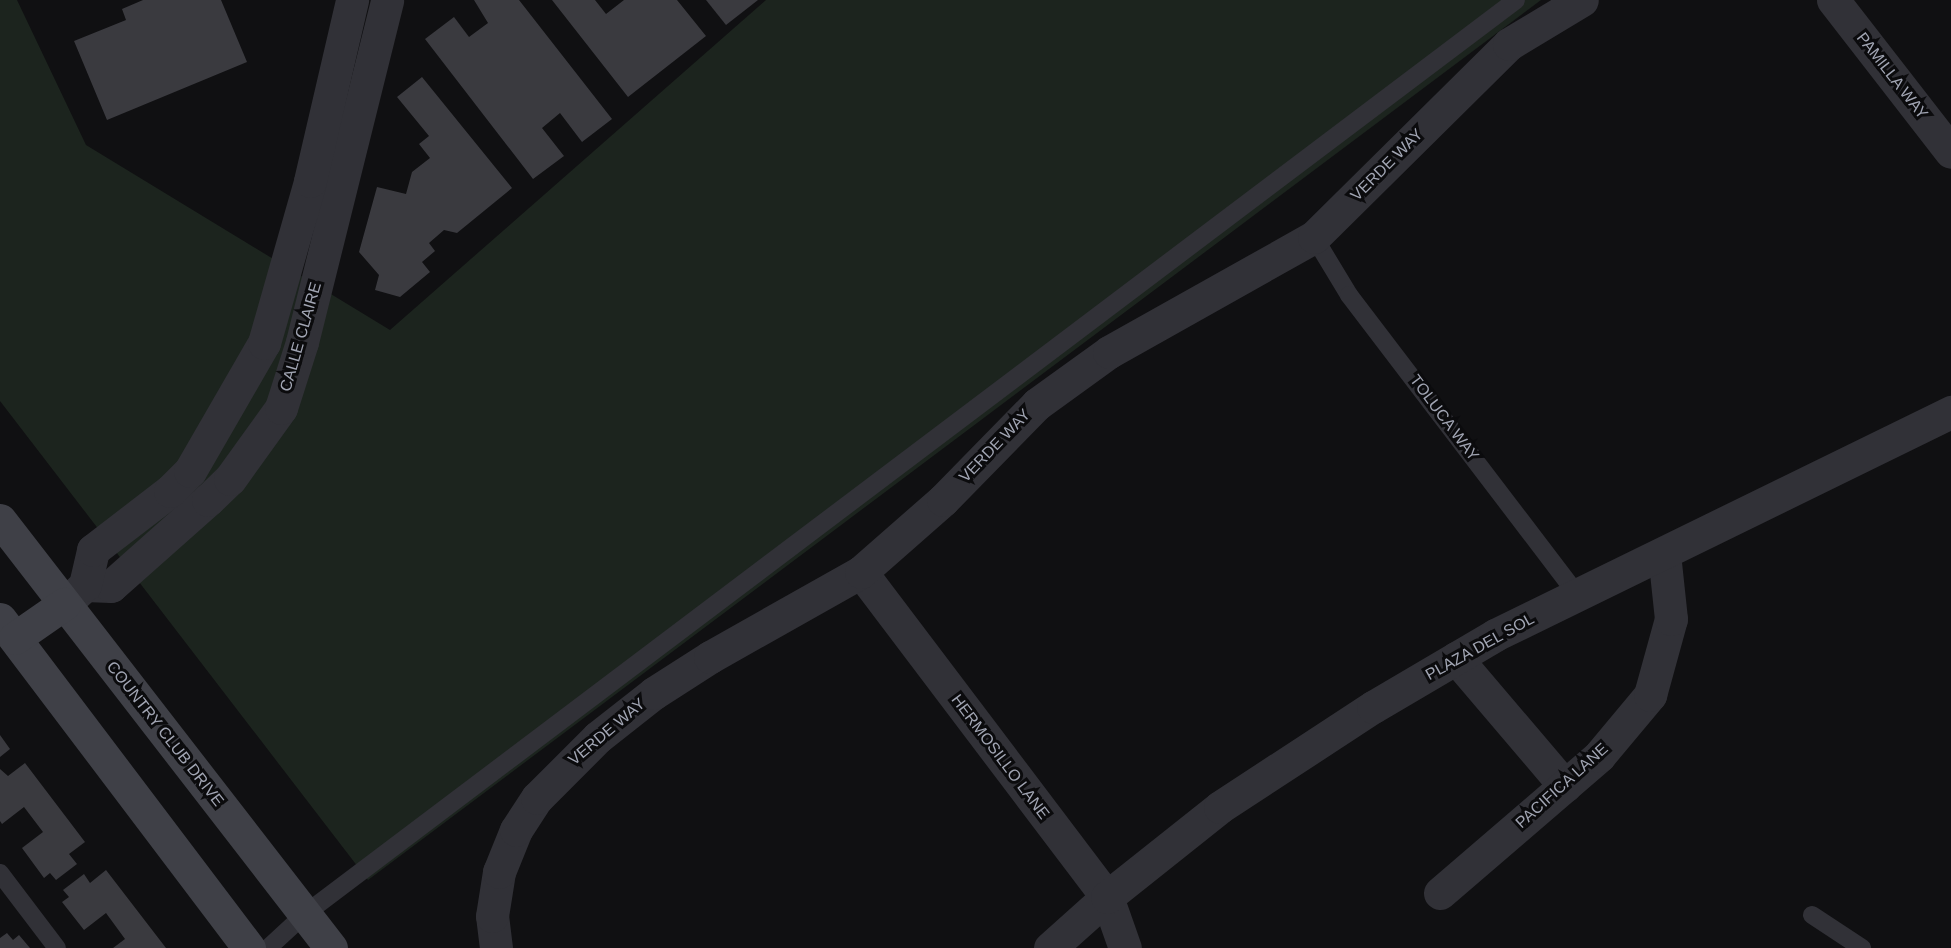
<!DOCTYPE html>
<html>
<head>
<meta charset="utf-8">
<style>
	body { margin:0 }
	#map { position:relative; width:1951px; height:948px; overflow:hidden; background:#101012; font-family:Arial,sans-serif }
	div>[style] { position:absolute }
	[style*='--x'] { left:calc(var(--x)*1px); top:calc(var(--y)*1px); width:calc(var(--w)*1px); rotate:calc(var(--a)*1deg) }
	.green>* { inset:0; background:#1c241e }
	.building>* { inset:0; background:#3a3a3f }
	.service>* { height:18px; margin:-9px; padding:0 9px; transform-origin:9px; border-radius:9px; background:#313137 }
	.minor>* { height:33px; margin:-16.5px; padding:0 16.5px; transform-origin:16.5px; border-radius:16.5px; background:#313137 }
	.secondary>* { height:33px; margin:-16.5px; padding:0 16.5px; transform-origin:16.5px; border-radius:16.5px; background:#3f4047 }
	span { translate:-50% -50%; white-space:nowrap; text-align:center; line-height:1.15; -webkit-text-stroke:6px #0b0b0d; paint-order:stroke }
	.street-label { font-size:16px; color:#a1a5b3 }
</style>
</head>
<body>
<div id="map">
	<div class="green">
		<i style="clip-path:polygon(0 0,17px 0,86px 145px,390px 330px,766px 0,1541px 0,368px 880px,0 401px)"></i>
	</div>
	<div class="building">
		<i style="clip-path:polygon(143px 0,221px 0,247px 62px,107px 120px,74px 41px,126px 20px,122px 9px)"></i>
		<i style="clip-path:polygon(474px 0,519px 0,612px 119px,582px 142px,560px 113px,542px 128px,564px 156px,533px 179px,425px 39px,454px 17px,469px 37px,488px 23px)"></i>
		<i style="clip-path:polygon(552px 0,595px 0,606px 14px,624px 0,677px 0,706px 36px,628px 97px)"></i>
		<i style="clip-path:polygon(706px 0,758px 0,726px 25px)"></i>
		<i style="clip-path:polygon(422px 77px,512px 188px,457px 233px,444px 230px,429px 243px,435px 251px,422px 262px,430px 272px,400px 297px,375px 290px,379px 275px,359px 252px,377px 187px,406px 194px,412px 172px,430px 158px,419px 144px,429px 136px,397px 97px)"></i>
		<i style="clip-path:polygon(0 735px,10px 749px,0 757px)"></i>
		<i style="clip-path:polygon(25px 763px,85px 842px,69px 854px,77px 864px,56px 880px,50px 873px,44px 878px,22px 848px,43px 832px,24px 807px,2px 824px,0 821px,0 769px,8px 776px)"></i>
		<i style="clip-path:polygon(106px 870px,166px 948px,113px 948px,125px 939px,106px 913px,84px 930px,62px 902px,69px 897px,63px 890px,84px 874px,90px 883px)"></i>
		<i style="clip-path:polygon(7px 933px,13px 940px,19px 935px,30px 948px,0 948px,0 938px)"></i>
	</div>
	<div class="service">
		<i style="--x:1314;--y:237;--w:68;--a:58.9"></i>
		<i style="--x:1349;--y:295;--w:378;--a:52.7"></i>
		<i style="--x:0;--y:873;--w:94;--a:52.8"></i>
		<i style="--x:1812;--y:915;--w:60;--a:33.4"></i>
		<i style="--x:268;--y:948;--w:50;--a:-42.6"></i>
		<i style="--x:305;--y:914;--w:1517;--a:-37.04"></i>
	</div>
	<div class="minor">
		<i style="--x:1833;--y:0;--w:192;--a:52.2"></i>
		<i style="--x:861;--y:572;--w:408;--a:52.9"></i>
		<i style="--x:1107;--y:897;--w:54;--a:70.6"></i>
		<i style="--x:85;--y:585;--w:26;--a:2"></i>
		<i style="--x:111;--y:586;--w:130;--a:-41.6"></i>
		<i style="--x:208;--y:500;--w:30;--a:-44"></i>
		<i style="--x:230;--y:479;--w:87;--a:-54.3"></i>
		<i style="--x:281;--y:408;--w:69;--a:-72.3"></i>
		<i style="--x:302;--y:342;--w:352;--a:-76"></i>
		<i style="--x:69;--y:600;--w:22;--a:-43"></i>
		<i style="--x:85;--y:585;--w:36;--a:-77"></i>
		<i style="--x:93;--y:550;--w:97;--a:-37.5"></i>
		<i style="--x:170;--y:491;--w:28;--a:-45"></i>
		<i style="--x:190;--y:471;--w:148;--a:-60"></i>
		<i style="--x:264;--y:343;--w:168;--a:-74.1"></i>
		<i style="--x:310;--y:181;--w:186;--a:-76.9"></i>
		<i style="--x:1456;--y:658;--w:168;--a:49.6"></i>
		<i style="--x:1440;--y:893;--w:210;--a:-40.7"></i>
		<i style="--x:1599;--y:756;--w:80;--a:-50.1"></i>
		<i style="--x:1650;--y:695;--w:79;--a:-74.6"></i>
		<i style="--x:1671;--y:619;--w:65;--a:-96.1"></i>
		<i style="--x:496;--y:948;--w:32;--a:-97"></i>
		<i style="--x:492;--y:916;--w:45;--a:-81"></i>
		<i style="--x:499;--y:872;--w:45;--a:-68"></i>
		<i style="--x:516;--y:830;--w:38;--a:-57"></i>
		<i style="--x:537;--y:798;--w:86;--a:-45"></i>
		<i style="--x:598;--y:737;--w:71;--a:-38.2"></i>
		<i style="--x:654;--y:693;--w:67;--a:-32.7"></i>
		<i style="--x:710;--y:657;--w:173;--a:-29.4"></i>
		<i style="--x:861;--y:572;--w:109;--a:-41.3"></i>
		<i style="--x:943;--y:500;--w:134;--a:-45.6"></i>
		<i style="--x:1037;--y:404;--w:89;--a:-35.8"></i>
		<i style="--x:1109;--y:352;--w:235;--a:-29.3"></i>
		<i style="--x:1314;--y:237;--w:274;--a:-44.7"></i>
		<i style="--x:1509;--y:44;--w:85;--a:-31.1"></i>
		<i style="--x:1050;--y:948;--w:76;--a:-41.8"></i>
		<i style="--x:1107;--y:897;--w:144;--a:-38.5"></i>
		<i style="--x:1220;--y:807;--w:183;--a:-33.2"></i>
		<i style="--x:1373;--y:707;--w:142;--a:-30.5"></i>
		<i style="--x:1495;--y:635;--w:508;--a:-26.06"></i>
	</div>
	<div class="secondary">
		<i style="--x:0;--y:520;--w:541;--a:52.28"></i>
		<i style="--x:0;--y:619;--w:413;--a:52.9"></i>
		<i style="--x:15;--y:638;--w:60;--a:-34.8"></i>
	</div>
	<div class="street-label">
		<span style="left:1892px;top:76px;rotate:52deg">PAMILLA WAY</span>
		<span style="left:1387px;top:165px;rotate:-45deg">VERDE WAY</span>
		<span style="left:301px;top:337px;rotate:-74deg">CALLE CLAIRE</span>
		<span style="left:1444px;top:418px;rotate:53deg">TOLUCA WAY</span>
		<span style="left:995px;top:446px;rotate:-46deg">VERDE WAY</span>
		<span style="left:1480px;top:647px;rotate:-29deg">PLAZA DEL SOL</span>
		<span style="left:607px;top:732px;rotate:-40deg">VERDE WAY</span>
		<span style="left:165px;top:734px;rotate:52deg">COUNTRY CLUB DRIVE</span>
		<span style="left:1000px;top:757px;rotate:53deg">HERMOSILLO LANE</span>
		<span style="left:1562px;top:786px;rotate:-42deg">PACIFICA LANE</span>
	</div>
</div>
</body>
</html>
